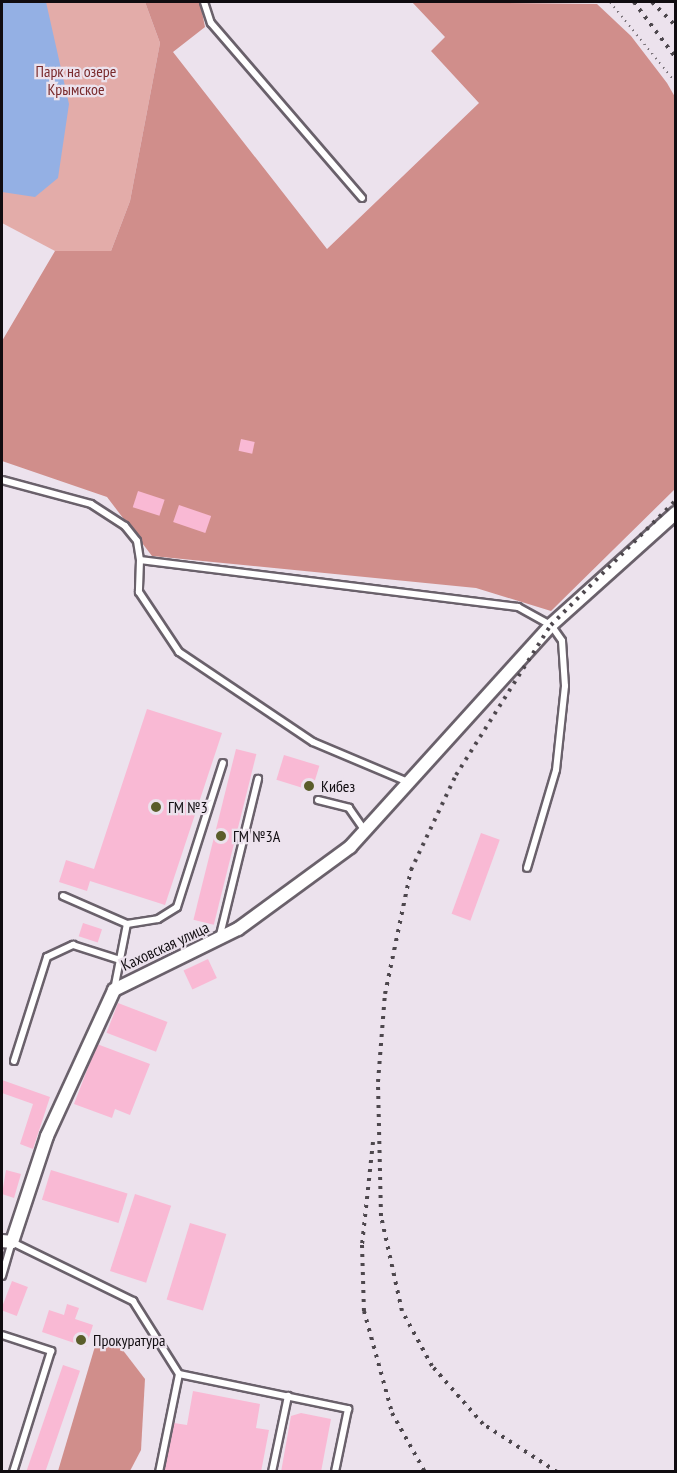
<!DOCTYPE html>
<html>
<head>
<meta charset="utf-8">
<style>
	body { margin:0 }
	#map { position:relative; width:677px; height:1473px; overflow:hidden; background:#ece2ed; font-family:"PT Sans Narrow",sans-serif }
	div>[style] { position:absolute }
	[style*='--x'] { left:calc(var(--x)*1px); top:calc(var(--y)*1px); width:calc(var(--w)*1px); rotate:calc(var(--a)*1deg) }
	.green>* { inset:0; background:#e3aca9 }
	.forest>* { inset:0; background:#d08e8b }
	.water>* { inset:0; background:#94b0e4 }
	.building>* { inset:0; background:#f9b9d4; transform-origin:0 0 }
	.path>* { height:2px; margin-top:-1px; transform-origin:0; background:repeating-linear-gradient(90deg,#7b747b 0 1.5px,transparent 0 6px) }
	.roads { filter:drop-shadow(2px 0 #6a616b) drop-shadow(-2px 0 #6a616b) drop-shadow(0 2px #6a616b) drop-shadow(0 -2px #6a616b) }
	.service>* { height:6px; margin:-3px; padding:0 3px; transform-origin:3px; border-radius:3px; background:#fff }
	.minor>* { height:12px; margin:-6px; padding:0 6px; transform-origin:6px; border-radius:6px; background:#fff }
	.rail>* { height:4px; margin-top:-2px; transform-origin:0; background:repeating-linear-gradient(90deg,#4d474d 0 3px,transparent 0 9px) }
	.dots>* { width:16px; height:16px; translate:-50% -50%; box-sizing:border-box; border:3px solid #ece2ed; border-radius:50% }
	span { translate:-50% -50%; white-space:nowrap; text-align:center; line-height:1.15; -webkit-text-stroke:4.5px #ece2ed; paint-order:stroke }
	.park-label { font-size:16px; color:#792a2c }
	.poi-label { font-size:16px; color:#100c10 }
	.left { translate:0 -50%; text-align:left }
	.street-label { font-size:16px; color:#100c10 }
	.frame { position:absolute; inset:0; border:3px solid #100c10; pointer-events:none }
</style>
</head>
<body>
<div id="map">
	<div class="green">
		<i style="clip-path:polygon(2px 2px,145px 2px,160px 43px,130px 201px,111px 251px,55px 251px,2px 223px)"></i>
	</div>
	<div class="forest">
		<i style="clip-path:polygon(145px 2px,200px 2px,205px 27px,173px 52px,327px 249px,479px 103px,431px 51px,445px 37px,412px 2px,597px 4px,631px 36px,667px 83px,675px 97px,675px 489px,551px 611px,476px 588px,152px 556px,107px 497px,2px 461px,2px 341px,55px 251px,111px 251px,130px 201px,160px 43px)"></i>
		<i style="clip-path:polygon(112px 1336px,145px 1379px,141px 1450px,130px 1471px,58px 1471px,96px 1343px)"></i>
	</div>
	<div class="water">
		<i style="clip-path:polygon(2px 2px,46px 2px,69px 104px,58px 178px,35px 197px,2px 192px)"></i>
	</div>
	<div class="building">
		<i style="left:241px;top:439px;width:14px;height:12px;rotate:12deg"></i>
		<i style="left:138px;top:491px;width:28px;height:17px;rotate:18deg"></i>
		<i style="left:179px;top:505px;width:34px;height:18px;rotate:19deg"></i>
		<i style="clip-path:polygon(147px 709px,222px 733px,165px 905px,90px 881px,87px 891px,59px 882px,66px 860px,94px 869px)"></i>
		<i style="left:236px;top:749px;width:21px;height:176px;rotate:14deg"></i>
		<i style="left:284px;top:755px;width:37px;height:26px;rotate:17deg"></i>
		<i style="left:481px;top:833px;width:20px;height:86px;rotate:20deg"></i>
		<i style="left:83px;top:923px;width:20px;height:14px;rotate:18deg"></i>
		<i style="left:208px;top:959px;width:21px;height:27px;rotate:65deg"></i>
		<i style="left:118px;top:1003px;width:53px;height:32px;rotate:21deg"></i>
		<i style="clip-path:polygon(97px 1044px,150px 1064px,130px 1115px,115px 1109px,112px 1118px,74px 1104px)"></i>
		<i style="clip-path:polygon(2px 1080px,50px 1097px,33px 1149px,20px 1144px,33px 1104px,2px 1093px)"></i>
		<i style="clip-path:polygon(6px 1170px,21px 1174px,14px 1198px,2px 1194px)"></i>
		<i style="left:51px;top:1170px;width:80px;height:31px;rotate:17deg"></i>
		<i style="left:135px;top:1194px;width:38px;height:81px;rotate:18deg"></i>
		<i style="left:190px;top:1223px;width:38px;height:80px;rotate:17deg"></i>
		<i style="left:12px;top:1281px;width:17px;height:31px;rotate:21deg"></i>
		<i style="clip-path:polygon(67px 1304px,79px 1308px,75px 1319px,93px 1325px,86px 1347px,42px 1332px,49px 1310px,64px 1315px)"></i>
		<i style="left:63px;top:1365px;width:18px;height:112px;rotate:19deg"></i>
		<i style="clip-path:polygon(193px 1391px,260px 1404px,256px 1428px,269px 1430px,261px 1472px,164px 1472px,174px 1423px,187px 1425px)"></i>
		<i style="clip-path:polygon(301px 1413px,331px 1419px,321px 1472px,281px 1472px,291px 1416px)"></i>
	</div>
	<div class="path">
		<i style="--x:610;--y:2;--w:104;--a:50.8"></i>
	</div>
	<div class="roads">
		<div class="service">
			<i style="--x:204;--y:2;--w:22;--a:72"></i>
			<i style="--x:211;--y:23;--w:231;--a:49.2"></i>
			<i style="--x:2;--y:480;--w:92;--a:15.1"></i>
			<i style="--x:91;--y:504;--w:40;--a:32.9"></i>
			<i style="--x:125;--y:526;--w:19;--a:51"></i>
			<i style="--x:137;--y:541;--w:19;--a:81"></i>
			<i style="--x:140;--y:560;--w:381;--a:7.1"></i>
			<i style="--x:518;--y:607;--w:38;--a:29"></i>
			<i style="--x:551;--y:625;--w:19;--a:55"></i>
			<i style="--x:562;--y:641;--w:45;--a:86.2"></i>
			<i style="--x:565;--y:686;--w:84;--a:96.1"></i>
			<i style="--x:556;--y:770;--w:102;--a:106.5"></i>
			<i style="--x:140;--y:560;--w:32;--a:92"></i>
			<i style="--x:139;--y:592;--w:72;--a:56.3"></i>
			<i style="--x:179;--y:652;--w:161;--a:33.9"></i>
			<i style="--x:313;--y:742;--w:105;--a:22.9"></i>
			<i style="--x:318;--y:800;--w:32;--a:14"></i>
			<i style="--x:349;--y:808;--w:28;--a:55"></i>
			<i style="--x:63;--y:896;--w:70;--a:23.6"></i>
			<i style="--x:219;--y:939;--w:165;--a:-76.3"></i>
			<i style="--x:114;--y:990;--w:67;--a:-78.9"></i>
			<i style="--x:127;--y:924;--w:31;--a:-9"></i>
			<i style="--x:158;--y:919;--w:22;--a:-32"></i>
			<i style="--x:177;--y:907;--w:151;--a:-72.3"></i>
			<i style="--x:14;--y:1061;--w:109;--a:-72.4"></i>
			<i style="--x:47;--y:957;--w:29;--a:-25"></i>
			<i style="--x:73;--y:945;--w:49;--a:17.7"></i>
			<i style="--x:2;--y:1276;--w:35;--a:-74"></i>
			<i style="--x:12;--y:1242;--w:135;--a:26"></i>
			<i style="--x:133;--y:1301;--w:86;--a:57.8"></i>
			<i style="--x:179;--y:1374;--w:100;--a:101.5"></i>
			<i style="--x:2;--y:1335;--w:52;--a:18.1"></i>
			<i style="--x:51;--y:1351;--w:127;--a:107.4"></i>
			<i style="--x:179;--y:1374;--w:173;--a:11.7"></i>
			<i style="--x:348;--y:1409;--w:64;--a:101.7"></i>
			<i style="--x:272;--y:1472;--w:78;--a:-78.1"></i>
		</div>
		<div class="minor">
			<i style="--x:2;--y:1241;--w:10;--a:6"></i>
			<i style="--x:12;--y:1242;--w:112;--a:-71.7"></i>
			<i style="--x:47;--y:1136;--w:161;--a:-65.3"></i>
			<i style="--x:114;--y:990;--w:138;--a:-26.2"></i>
			<i style="--x:238;--y:929;--w:139;--a:-36.2"></i>
			<i style="--x:350;--y:847;--w:299;--a:-47.8"></i>
			<i style="--x:551;--y:625;--w:168;--a:-41.9"></i>
		</div>
	</div>
	<div class="rail">
		<i style="--x:634;--y:2;--w:70;--a:53.1"></i>
		<i style="--x:652;--y:2;--w:34;--a:45"></i>
		<i style="--x:373;--y:1142;--w:104;--a:96.1"></i>
		<i style="--x:362;--y:1245;--w:66;--a:88.3"></i>
		<i style="--x:364;--y:1311;--w:106;--a:74.6"></i>
		<i style="--x:392;--y:1413;--w:68;--a:60.8"></i>
		<i style="--x:557;--y:1472;--w:88;--a:-147"></i>
		<i style="--x:483;--y:1424;--w:77;--a:-131.3"></i>
		<i style="--x:432;--y:1366;--w:63;--a:-118.6"></i>
		<i style="--x:402;--y:1311;--w:97;--a:-102.5"></i>
		<i style="--x:381;--y:1216;--w:134;--a:-91.3"></i>
		<i style="--x:378;--y:1082;--w:88;--a:-85.5"></i>
		<i style="--x:385;--y:994;--w:127;--a:-78.2"></i>
		<i style="--x:411;--y:870;--w:105;--a:-64.7"></i>
		<i style="--x:456;--y:775;--w:178;--a:-57.7"></i>
		<i style="--x:551;--y:625;--w:177;--a:-45"></i>
	</div>
	<div class="dots">
		<i style="left:309px;top:786px;background:#5a5d2a"></i>
		<i style="left:156px;top:807px;background:#5a5d2a"></i>
		<i style="left:221px;top:836px;background:#5a5d2a"></i>
		<i style="left:81px;top:1340px;background:#5a5d2a"></i>
	</div>
	<div class="park-label">
		<span style="left:76px;top:80px">Парк на озере<br>Крымское</span>
	</div>
	<div class="poi-label">
		<span class="left" style="left:321px;top:786px">Кибез</span>
		<span class="left" style="left:168px;top:807px">ГМ №3</span>
		<span class="left" style="left:233px;top:836px">ГМ №3А</span>
		<span class="left" style="left:93px;top:1340px">Прокуратура</span>
	</div>
	<div class="street-label">
		<span style="left:165px;top:946px;rotate:-25deg">Каховская улица</span>
	</div>
	<div class="frame"></div>
</div>
</body>
</html>
